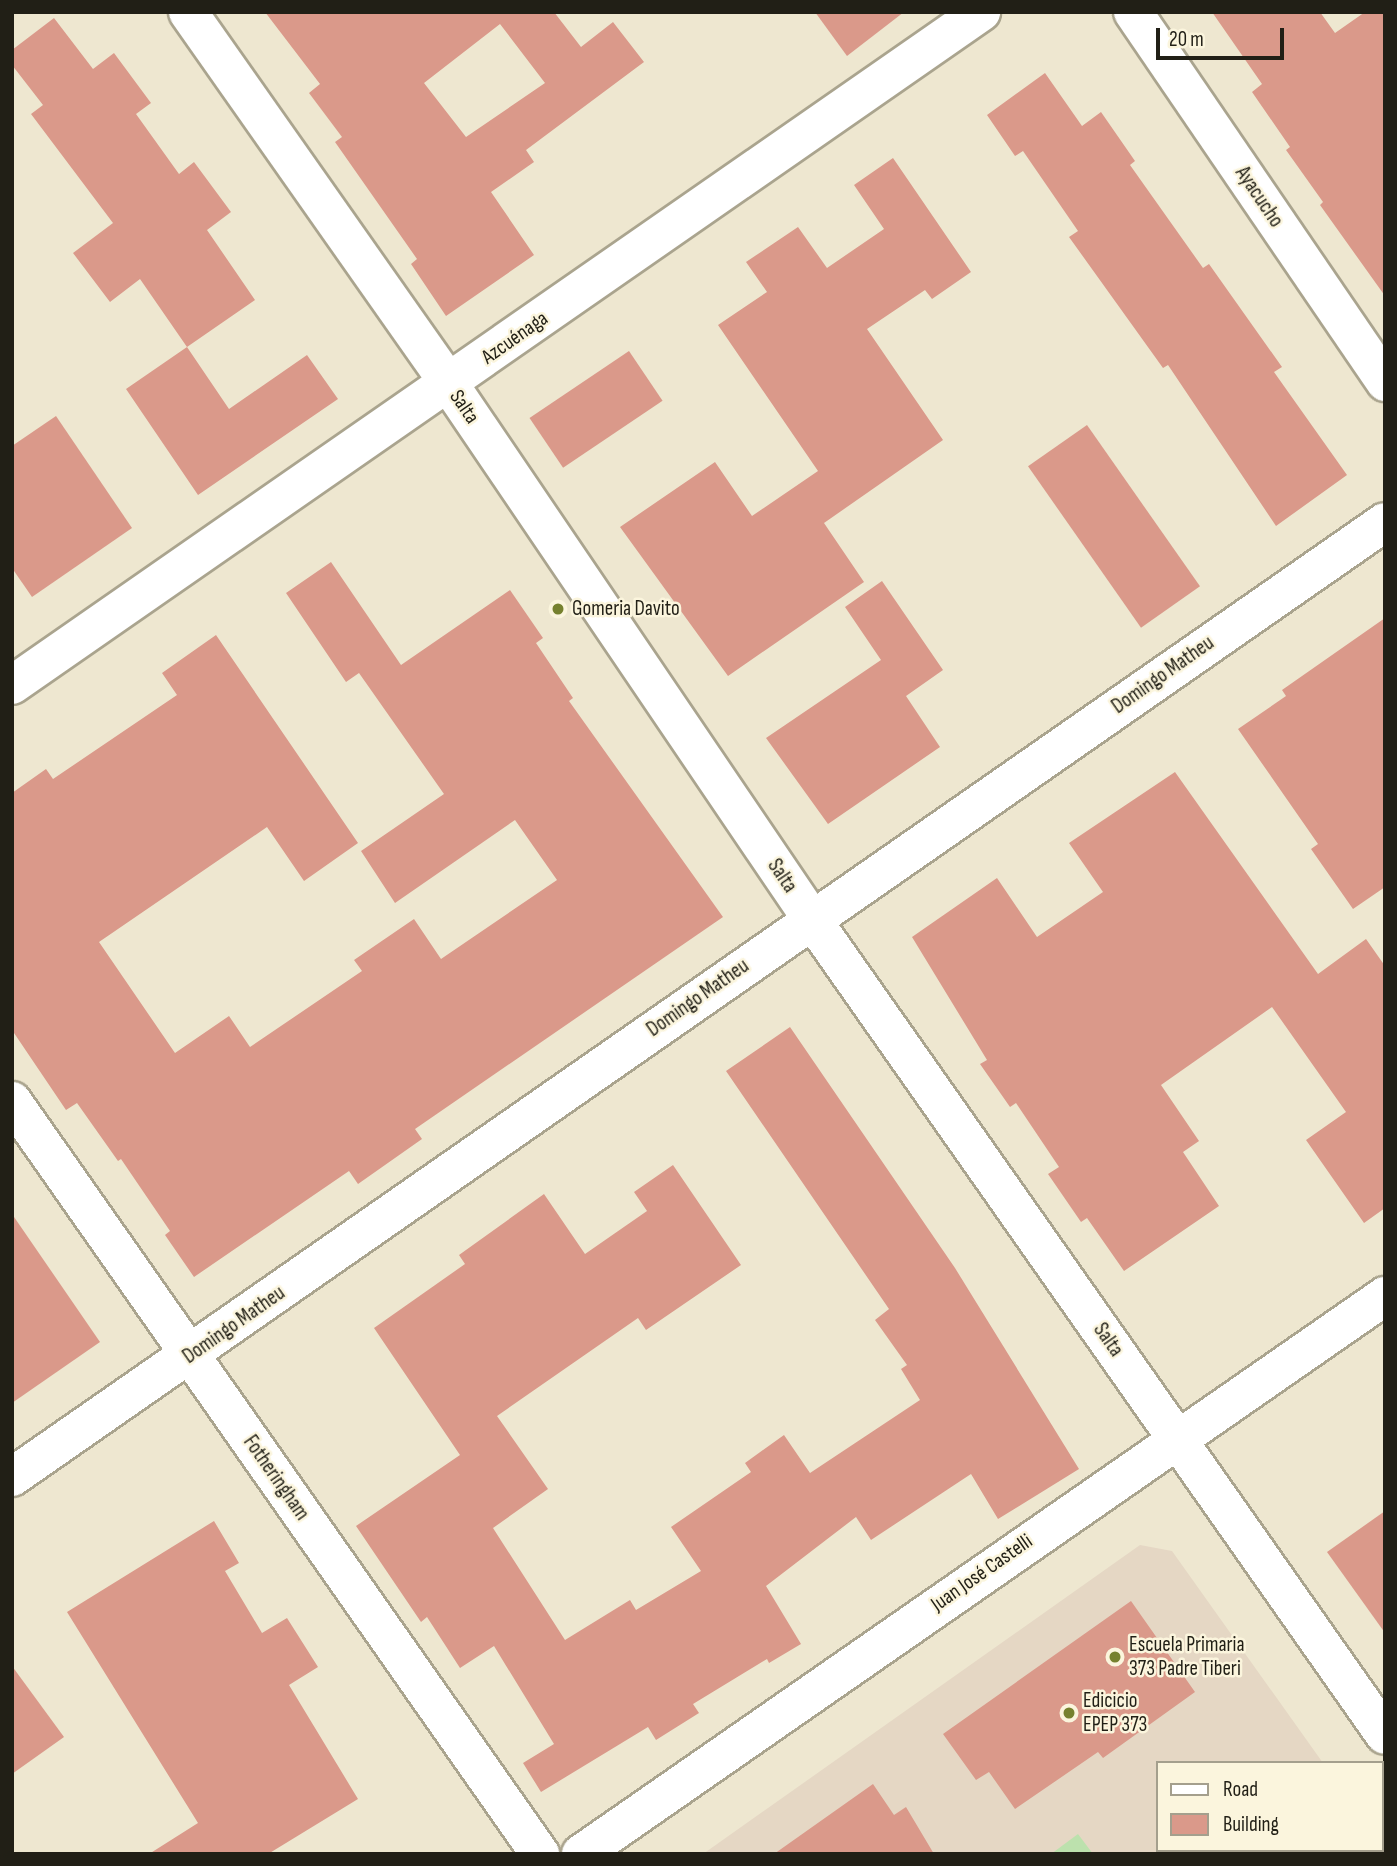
<!DOCTYPE html>
<html>
<head>
<meta charset="utf-8">
<style>
	body { margin:0 }
	#map { position:relative; width:1397px; height:1866px; overflow:hidden; background:#eee7d0; font-family:"Sofia Sans Condensed",sans-serif }
	div>[style] { position:absolute }
	[style*='--x'] { left:calc(var(--x)*1px); top:calc(var(--y)*1px); width:calc(var(--w)*1px); rotate:calc(var(--a)*1deg) }
	.education>* { inset:0; background:#e5d7c4 }
	.green>* { inset:0; background:#bce1ad }
	.building>* { inset:0; background:#da998a; transform-origin:0 0 }
	.roads { filter:drop-shadow(2px 0 #aaa48e) drop-shadow(-2px 0 #aaa48e) drop-shadow(0 2px #aaa48e) drop-shadow(0 -2px #aaa48e) }
	.street>* { height:38px; margin:-19px; padding:0 19px; transform-origin:19px; border-radius:19px; background:#fff }
	.dots>* { width:19px; height:19px; translate:-50% -50%; box-sizing:border-box; border:4px solid #fbf5dd; border-radius:50% }
	span { translate:-50% -50%; white-space:nowrap; text-align:center; line-height:1.15; -webkit-text-stroke:5px #fbf5dd; paint-order:stroke }
	.street-label { font-size:21px; color:#211f16 }
	.poi-label { font-size:21px; color:#211f16 }
	.left { translate:0 -50%; text-align:left }
	.frame { position:absolute; inset:0; border:14px solid #211f16; pointer-events:none }
	.legend { position:absolute; left:1156px; top:1761px; width:228px; height:91px; box-sizing:border-box; background:#fbf5dd; border:2px solid #a49f8d; margin:0; padding:9px 12px; list-style:none; font-size:21px; color:#211f16 }
	.legend li { display:flex; align-items:center; gap:14px; height:35px }
	.legend b { width:35px; border:2px solid #a49f8d }
	.scale { position:absolute; left:1156px; top:28px; width:128px; height:32px; box-sizing:border-box; border:4px solid #211f16; border-top:0; padding-left:9px; font-size:21px; line-height:24px; white-space:nowrap; color:#211f16; -webkit-text-stroke:5px #fbf5dd; paint-order:stroke }
</style>
</head>
<body>
<div id="map">
	<div class="education">
		<i style="clip-path:polygon(1140px 1545px,1172px 1551px,1323px 1763px,1157px 1763px,1157px 1850px,1381px 1850px,1381px 1845px,1385px 1854px,703px 1854px)"></i>
	</div>
	<div class="green">
		<i style="clip-path:polygon(1078px 1834px,1093px 1854px,1051px 1854px)"></i>
	</div>
	<div class="building">
		<i style="clip-path:polygon(evenodd,265px 12px,554px 12px,581px 47px,613px 22px,644px 62px,526px 150px,534px 162px,491px 192px,534px 255px,446px 316px,411px 264px,417px 259px,335px 142px,342px 137px,309px 93px,320px 84px,265px 12px,500px 24px,545px 83px,466px 137px,424px 83px,500px 24px)"></i>
		<i style="clip-path:polygon(815px 12px,904px 12px,847px 56px)"></i>
		<i style="clip-path:polygon(1212px 12px,1320px 12px,1335px 33px,1365px 12px,1385px 12px,1385px 296px,1320px 205px,1323px 202px,1286px 150px,1290px 147px,1252px 92px,1262px 84px)"></i>
		<i style="clip-path:polygon(54px 18px,93px 69px,114px 53px,151px 103px,136px 114px,179px 174px,194px 162px,231px 212px,207px 230px,255px 300px,187px 347px,140px 279px,110px 302px,73px 253px,113px 223px,31px 114px,43px 105px,12px 65px,12px 50px)"></i>
		<i style="clip-path:polygon(1045px 73px,1082px 126px,1101px 112px,1135px 161px,1130px 165px,1203px 268px,1209px 264px,1282px 367px,1274px 372px,1347px 475px,1276px 526px,1168px 365px,1163px 368px,1069px 237px,1078px 231px,1023px 151px,1015px 156px,987px 115px)"></i>
		<i style="clip-path:polygon(893px 158px,971px 272px,932px 299px,925px 290px,867px 329px,943px 440px,824px 523px,864px 582px,728px 676px,620px 527px,715px 462px,752px 516px,818px 471px,718px 325px,767px 292px,746px 262px,798px 227px,827px 268px,884px 229px,854px 185px)"></i>
		<i style="clip-path:polygon(187px 347px,229px 409px,307px 355px,338px 399px,198px 495px,126px 389px)"></i>
		<i style="left:629px;top:351px;width:60px;height:120px;rotate:56deg"></i>
		<i style="clip-path:polygon(56px 416px,132px 528px,32px 597px,12px 568px,12px 446px)"></i>
		<i style="left:1087px;top:425px;width:197px;height:72px;rotate:55deg"></i>
		<i style="clip-path:polygon(331px 562px,401px 665px,510px 590px,543px 638px,536px 643px,573px 698px,569px 701px,723px 917px,415px 1129px,422px 1139px,358px 1184px,349px 1171px,194px 1277px,165px 1235px,170px 1231px,121px 1159px,118px 1161px,77px 1103px,66px 1110px,12px 1030px,12px 793px,46px 769px,53px 779px,177px 695px,162px 673px,216px 635px,358px 843px,304px 881px,267px 827px,99px 942px,175px 1053px,229px 1016px,250px 1047px,362px 971px,354px 960px,414px 919px,441px 959px,557px 880px,515px 820px,395px 903px,361px 851px,444px 794px,359px 673px,346px 682px,286px 593px)"></i>
		<i style="clip-path:polygon(882px 581px,943px 670px,906px 696px,940px 747px,828px 824px,766px 738px,881px 660px,845px 607px)"></i>
		<i style="clip-path:polygon(1385px 618px,1385px 887px,1353px 909px,1311px 849px,1318px 844px,1238px 729px,1286px 696px,1282px 690px)"></i>
		<i style="clip-path:polygon(1175px 772px,1318px 974px,1366px 939px,1385px 966px,1385px 1208px,1364px 1223px,1306px 1140px,1346px 1112px,1272px 1007px,1161px 1085px,1199px 1141px,1183px 1152px,1219px 1206px,1124px 1271px,1087px 1218px,1081px 1222px,1048px 1174px,1059px 1167px,1016px 1103px,1010px 1107px,980px 1064px,987px 1060px,912px 937px,997px 878px,1037px 937px,1103px 892px,1069px 843px)"></i>
		<i style="clip-path:polygon(790px 1027px,955px 1268px,1079px 1469px,998px 1519px,971px 1474px,871px 1540px,856px 1517px,766px 1586px,801px 1644px,769px 1663px,767px 1659px,693px 1704px,699px 1713px,656px 1740px,648px 1727px,541px 1792px,523px 1763px,554px 1744px,494px 1646px,460px 1668px,427px 1617px,421px 1622px,356px 1526px,460px 1455px,374px 1328px,465px 1264px,459px 1255px,544px 1194px,585px 1254px,647px 1211px,634px 1192px,673px 1165px,741px 1265px,646px 1330px,638px 1318px,497px 1416px,548px 1489px,493px 1528px,565px 1640px,630px 1600px,636px 1610px,701px 1571px,671px 1527px,751px 1472px,745px 1463px,784px 1435px,810px 1473px,920px 1400px,901px 1369px,907px 1365px,875px 1320px,889px 1309px,726px 1071px)"></i>
		<i style="clip-path:polygon(12px 1214px,100px 1342px,12px 1403px)"></i>
		<i style="clip-path:polygon(1385px 1511px,1385px 1633px,1327px 1552px)"></i>
		<i style="clip-path:polygon(214px 1521px,239px 1563px,225px 1571px,262px 1633px,287px 1618px,318px 1667px,289px 1685px,358px 1799px,268px 1854px,149px 1854px,198px 1823px,67px 1612px)"></i>
		<i style="clip-path:polygon(1131px 1601px,1195px 1692px,1103px 1758px,1098px 1752px,1015px 1809px,989px 1772px,976px 1780px,943px 1734px)"></i>
		<i style="clip-path:polygon(12px 1666px,64px 1737px,12px 1774px)"></i>
		<i style="clip-path:polygon(873px 1784px,894px 1815px,906px 1807px,934px 1854px,774px 1854px)"></i>
	</div>
	<div class="roads">
		<div class="street">
			<i style="--x:188;--y:12;--w:454;--a:54.9"></i>
			<i style="--x:449;--y:384;--w:645;--a:55.87"></i>
			<i style="--x:811;--y:918;--w:998;--a:54.91"></i>
			<i style="--x:1133;--y:12;--w:448;--a:55.7"></i>
			<i style="--x:12;--y:685;--w:1180;--a:-34.78"></i>
			<i style="--x:12;--y:1101;--w:920;--a:54.96"></i>
			<i style="--x:12;--y:1477;--w:1672;--a:-34.82"></i>
			<i style="--x:581;--y:1854;--w:979;--a:-34.76"></i>
		</div>
	</div>
	<div class="dots">
		<i style="left:558px;top:609px;background:#76812e"></i>
		<i style="left:1115px;top:1657px;background:#76812e"></i>
		<i style="left:1069px;top:1713px;background:#76812e"></i>
	</div>
	<div class="street-label">
		<span style="left:1259px;top:197px;rotate:56deg">Ayacucho</span>
		<span style="left:515px;top:338px;rotate:-35deg">Azcuénaga</span>
		<span style="left:464px;top:407px;rotate:56deg">Salta</span>
		<span style="left:1163px;top:675px;rotate:-35deg">Domingo Matheu</span>
		<span style="left:782px;top:876px;rotate:56deg">Salta</span>
		<span style="left:698px;top:998px;rotate:-35deg">Domingo Matheu</span>
		<span style="left:234px;top:1325px;rotate:-35deg">Domingo Matheu</span>
		<span style="left:1108px;top:1340px;rotate:55deg">Salta</span>
		<span style="left:276px;top:1478px;rotate:55deg">Fotheringham</span>
		<span style="left:982px;top:1573px;rotate:-35deg">Juan José Castelli</span>
	</div>
	<div class="poi-label">
		<span class="left" style="left:572px;top:609px">Gomeria Davito</span>
		<span class="left" style="left:1129px;top:1657px">Escuela Primaria<br>373 Padre Tiberi</span>
		<span class="left" style="left:1083px;top:1713px">Edicicio<br>EPEP 373</span>
	</div>
	<div class="frame"></div>
	<ul class="legend">
	<li><b style="height:9px;background:#fff"></b>Road</li>
	<li><b style="height:19px;background:#da998a"></b>Building</li>
	</ul>
	<div class="scale">20 m</div>
</div>
</body>
</html>
